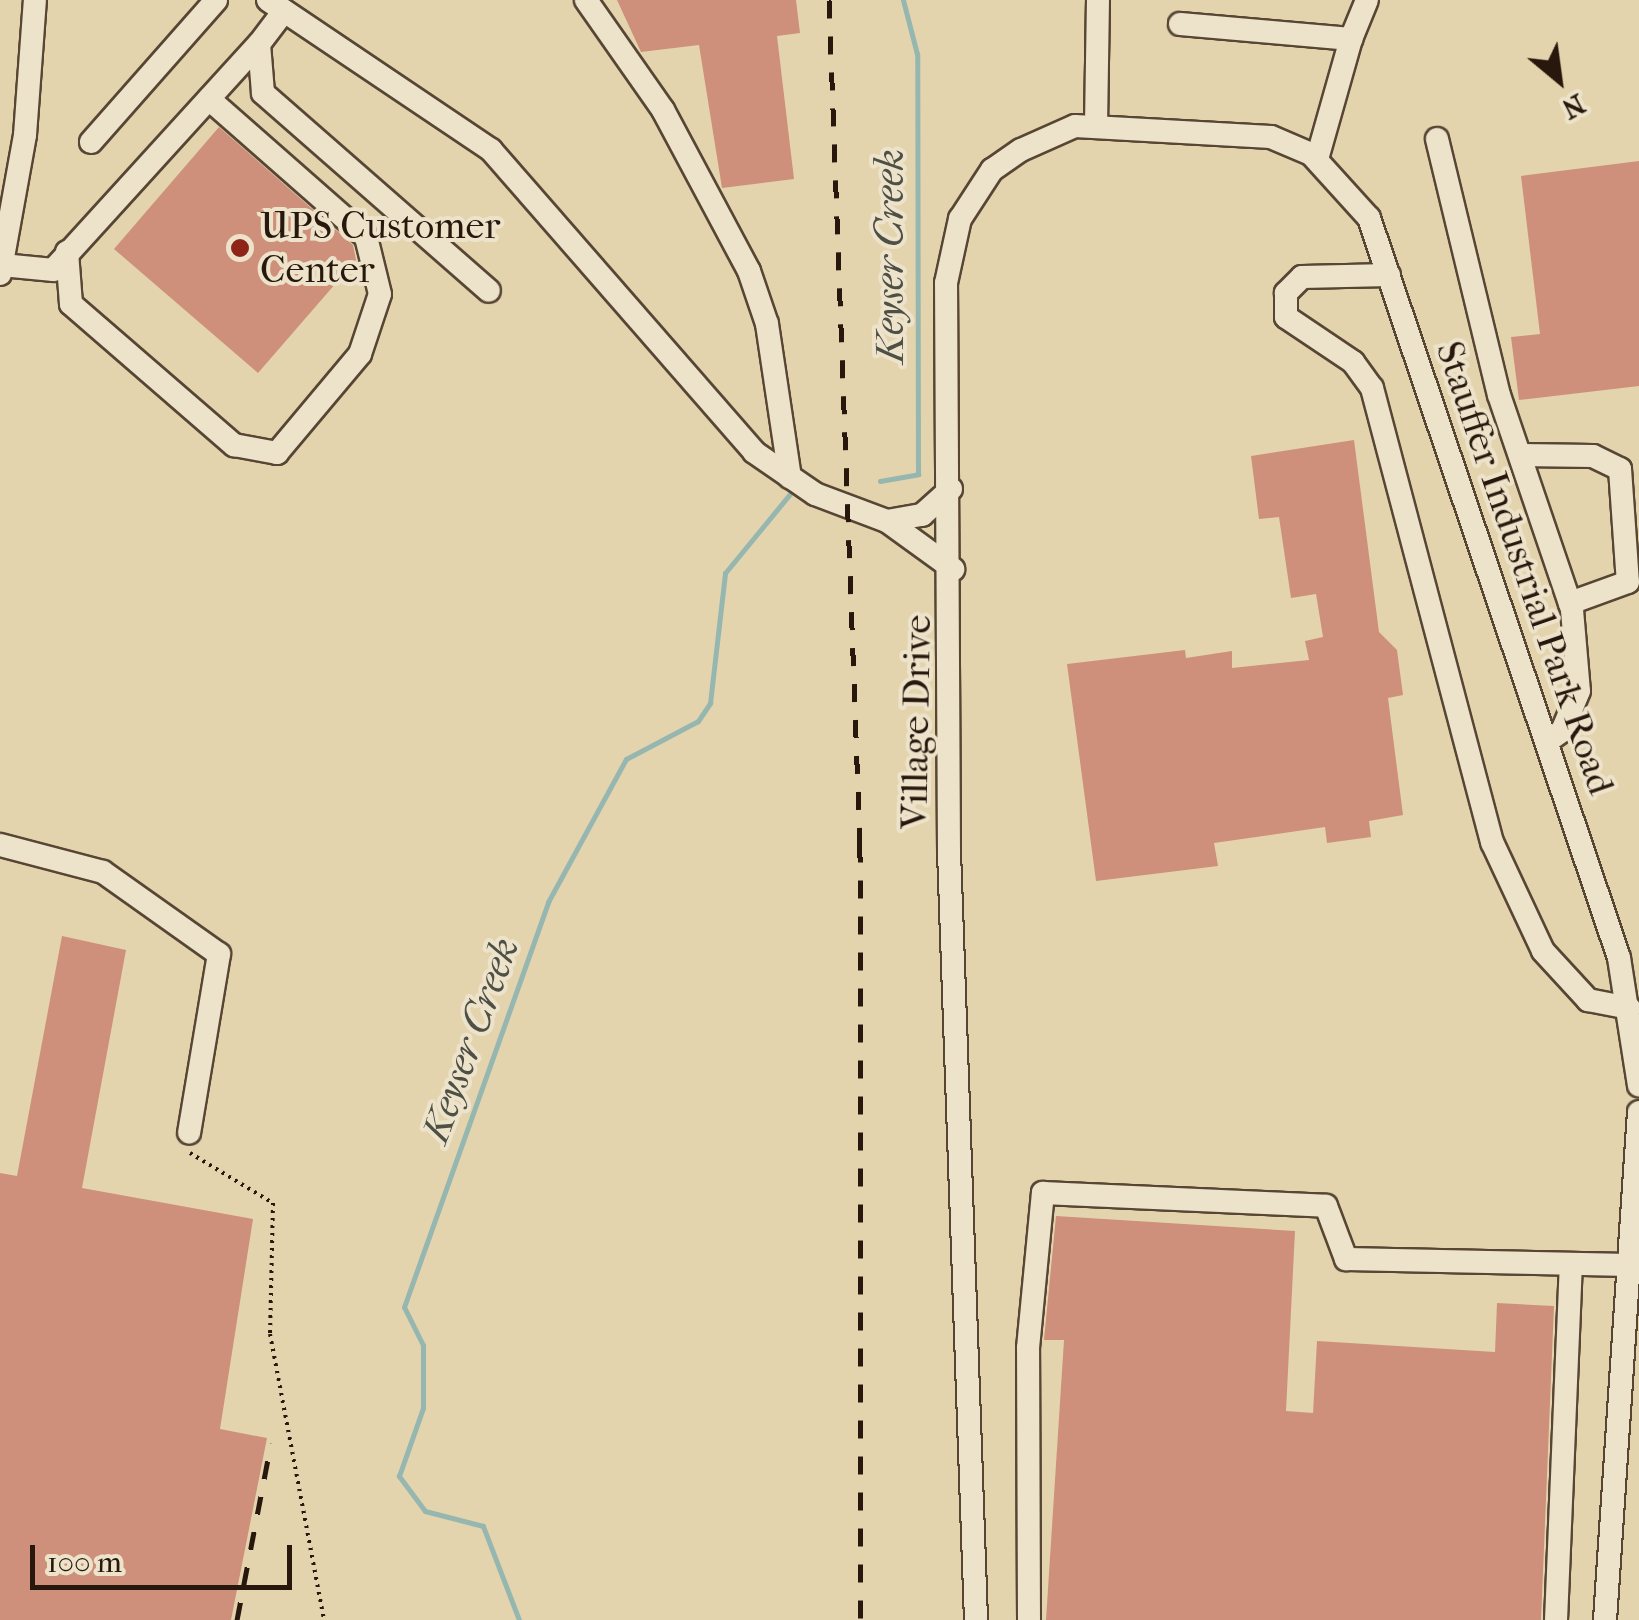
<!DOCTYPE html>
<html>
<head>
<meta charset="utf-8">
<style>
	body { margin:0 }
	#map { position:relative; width:1639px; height:1620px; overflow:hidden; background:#e3d4ae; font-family:"IM FELL French Canon",serif }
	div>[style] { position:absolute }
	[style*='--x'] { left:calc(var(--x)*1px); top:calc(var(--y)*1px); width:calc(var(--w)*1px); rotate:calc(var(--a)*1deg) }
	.stream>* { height:5px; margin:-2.5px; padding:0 2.5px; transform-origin:2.5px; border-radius:2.5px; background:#96b7b0 }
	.building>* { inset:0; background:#ce907a }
	.path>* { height:4px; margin-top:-2px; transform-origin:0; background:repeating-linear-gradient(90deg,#28170c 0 2.5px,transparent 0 7.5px) }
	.roads { filter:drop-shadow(2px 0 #574634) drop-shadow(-2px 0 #574634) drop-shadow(0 2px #574634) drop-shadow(0 -2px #574634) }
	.minor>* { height:22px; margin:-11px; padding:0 11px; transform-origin:11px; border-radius:11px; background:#ede3ca }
	.rail>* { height:5px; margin-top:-2.5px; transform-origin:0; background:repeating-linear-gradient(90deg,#28170c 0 18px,transparent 0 36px) }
	.dots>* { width:28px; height:28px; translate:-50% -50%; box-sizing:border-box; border:5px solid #ede3ca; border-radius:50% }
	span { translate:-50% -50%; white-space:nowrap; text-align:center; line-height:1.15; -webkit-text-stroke:8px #ede3ca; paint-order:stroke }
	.poi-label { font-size:38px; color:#28170c }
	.left { translate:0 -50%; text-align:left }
	.street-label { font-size:38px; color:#28170c }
	.water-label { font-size:40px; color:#4e4f45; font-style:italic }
	.north { position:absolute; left:1509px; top:30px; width:100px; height:100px; -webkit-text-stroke:8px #ede3ca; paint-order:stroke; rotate:151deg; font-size:28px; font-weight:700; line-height:40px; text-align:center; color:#28170c }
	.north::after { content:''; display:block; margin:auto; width:35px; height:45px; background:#28170c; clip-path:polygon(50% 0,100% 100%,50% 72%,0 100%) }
	.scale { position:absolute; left:30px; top:1545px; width:262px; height:45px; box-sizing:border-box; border:5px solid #28170c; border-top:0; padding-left:12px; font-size:30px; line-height:35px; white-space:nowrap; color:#28170c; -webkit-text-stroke:8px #ede3ca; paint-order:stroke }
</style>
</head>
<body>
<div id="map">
	<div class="stream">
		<i style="--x:880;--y:481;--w:39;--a:-10"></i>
		<i style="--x:918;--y:474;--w:420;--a:-90.1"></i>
		<i style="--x:917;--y:54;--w:56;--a:-104.5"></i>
		<i style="--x:519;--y:1620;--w:101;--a:-111"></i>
		<i style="--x:483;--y:1526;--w:60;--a:-165.5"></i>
		<i style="--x:425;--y:1511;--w:44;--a:-126.6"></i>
		<i style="--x:399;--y:1476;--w:72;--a:-70.6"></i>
		<i style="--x:423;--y:1408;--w:63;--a:-90"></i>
		<i style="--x:423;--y:1345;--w:42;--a:-116.6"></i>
		<i style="--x:404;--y:1307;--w:430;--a:-70.4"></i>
		<i style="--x:548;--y:902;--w:163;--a:-61.4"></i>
		<i style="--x:626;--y:759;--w:81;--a:-27.8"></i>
		<i style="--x:698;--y:721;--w:22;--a:-56"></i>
		<i style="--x:710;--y:703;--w:131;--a:-83.4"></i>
		<i style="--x:725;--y:573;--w:102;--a:-50.6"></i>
	</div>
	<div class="building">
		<i style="clip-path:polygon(617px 0,796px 0,800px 33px,777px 36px,794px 179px,722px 188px,699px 45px,641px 52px)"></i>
		<i style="clip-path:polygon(219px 127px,353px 245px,356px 260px,258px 373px,114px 249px)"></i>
		<i style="clip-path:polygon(1639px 161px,1639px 386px,1519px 400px,1511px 337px,1540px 334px,1521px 176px)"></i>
		<i style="clip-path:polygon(1354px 440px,1379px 632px,1397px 650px,1403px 695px,1388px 698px,1403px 815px,1369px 821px,1371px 837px,1327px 843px,1325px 827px,1214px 843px,1218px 866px,1096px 881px,1067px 664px,1185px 650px,1186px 658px,1232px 651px,1232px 668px,1309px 660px,1305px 641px,1323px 637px,1316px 594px,1291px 598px,1279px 517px,1259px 519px,1251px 456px)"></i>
		<i style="clip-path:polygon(62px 936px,126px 950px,82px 1188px,253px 1219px,220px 1429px,267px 1438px,231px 1620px,0 1620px,0 1173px,17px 1176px)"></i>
		<i style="clip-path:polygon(1056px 1216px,1295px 1231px,1286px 1411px,1313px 1413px,1317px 1341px,1495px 1352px,1497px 1303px,1554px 1306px,1541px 1620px,1046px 1620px,1064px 1340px,1044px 1340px)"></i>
	</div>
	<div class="path">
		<i style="--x:190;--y:1153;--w:97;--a:31.1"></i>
		<i style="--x:273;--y:1203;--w:131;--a:91.3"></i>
		<i style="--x:270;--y:1334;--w:291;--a:79.3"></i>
	</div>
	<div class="roads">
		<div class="minor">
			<i style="--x:268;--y:0;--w:269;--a:33.9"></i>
			<i style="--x:491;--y:150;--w:400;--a:48.9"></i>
			<i style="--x:754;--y:452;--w:74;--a:34.5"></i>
			<i style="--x:815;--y:494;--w:77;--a:20.6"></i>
			<i style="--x:887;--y:521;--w:82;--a:36"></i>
			<i style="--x:586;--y:0;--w:134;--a:55"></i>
			<i style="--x:663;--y:110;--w:183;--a:61.9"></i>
			<i style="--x:749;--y:271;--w:56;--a:71.2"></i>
			<i style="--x:767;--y:324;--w:155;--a:81.5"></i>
			<i style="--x:284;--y:11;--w:41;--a:127.1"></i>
			<i style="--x:259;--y:44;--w:49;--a:85.3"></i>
			<i style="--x:263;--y:93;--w:300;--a:41.2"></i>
			<i style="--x:1180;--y:24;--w:172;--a:5"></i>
			<i style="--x:1351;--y:39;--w:125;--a:105.8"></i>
			<i style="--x:1351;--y:39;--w:42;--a:-67.7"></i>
			<i style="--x:1096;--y:126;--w:126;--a:-89.1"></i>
			<i style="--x:1437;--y:139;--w:263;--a:76.4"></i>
			<i style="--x:1499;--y:395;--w:227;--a:71.2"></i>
			<i style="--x:1572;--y:610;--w:81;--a:85.1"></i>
			<i style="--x:1579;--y:691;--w:43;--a:113"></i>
			<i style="--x:1562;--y:731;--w:19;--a:145"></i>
			<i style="--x:91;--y:142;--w:189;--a:-48.6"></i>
			<i style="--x:67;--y:252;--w:52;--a:85.6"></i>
			<i style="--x:71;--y:304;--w:216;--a:40.9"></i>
			<i style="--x:234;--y:445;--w:44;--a:10.5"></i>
			<i style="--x:277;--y:453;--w:129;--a:-50"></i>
			<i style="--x:360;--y:354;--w:63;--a:-71.6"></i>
			<i style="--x:380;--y:294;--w:59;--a:-103.8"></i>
			<i style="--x:366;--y:237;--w:209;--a:-138.7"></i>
			<i style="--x:2;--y:265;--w:51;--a:5.6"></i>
			<i style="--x:53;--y:270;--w:306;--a:-47.7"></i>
			<i style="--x:0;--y:274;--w:141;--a:-79.8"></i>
			<i style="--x:25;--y:135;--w:135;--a:-85.8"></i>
			<i style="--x:1389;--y:275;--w:87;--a:178.7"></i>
			<i style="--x:1302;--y:277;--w:23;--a:135"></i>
			<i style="--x:1286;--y:293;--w:24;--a:90"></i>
			<i style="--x:1286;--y:317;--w:81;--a:33.9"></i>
			<i style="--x:1353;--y:362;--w:32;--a:54"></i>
			<i style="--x:1372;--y:388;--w:470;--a:75.2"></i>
			<i style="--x:1492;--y:842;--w:120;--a:64.9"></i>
			<i style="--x:1543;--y:951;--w:67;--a:47.4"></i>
			<i style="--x:1588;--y:1000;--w:42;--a:11"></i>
			<i style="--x:1521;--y:455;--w:72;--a:0.8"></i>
			<i style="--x:1593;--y:456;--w:30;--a:26"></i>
			<i style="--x:1620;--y:469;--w:113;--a:86"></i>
			<i style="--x:1628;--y:582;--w:62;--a:160.1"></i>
			<i style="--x:887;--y:521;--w:36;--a:-10"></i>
			<i style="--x:922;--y:515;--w:39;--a:-42"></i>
			<i style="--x:0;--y:845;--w:106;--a:14.7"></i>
			<i style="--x:103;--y:872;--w:142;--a:35.3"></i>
			<i style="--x:219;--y:954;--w:181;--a:99.5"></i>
			<i style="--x:976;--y:1620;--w:768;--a:-92.01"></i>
			<i style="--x:949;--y:852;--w:569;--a:-90.3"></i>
			<i style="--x:946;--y:283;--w:66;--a:-77.7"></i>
			<i style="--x:960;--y:219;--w:59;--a:-56.9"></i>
			<i style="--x:992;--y:170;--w:35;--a:-35"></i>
			<i style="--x:1021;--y:150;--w:59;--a:-24"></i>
			<i style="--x:1075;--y:126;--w:196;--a:3.2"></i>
			<i style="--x:1271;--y:137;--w:43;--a:23"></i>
			<i style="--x:1311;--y:154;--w:86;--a:47.8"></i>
			<i style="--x:1369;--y:218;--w:781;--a:71.33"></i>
			<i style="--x:1619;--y:958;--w:129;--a:81.1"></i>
			<i style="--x:1029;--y:1620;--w:272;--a:-90.2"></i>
			<i style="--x:1028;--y:1348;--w:156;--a:-84.5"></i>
			<i style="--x:1043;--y:1193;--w:283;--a:2.6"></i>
			<i style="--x:1326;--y:1206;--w:57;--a:69.3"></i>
			<i style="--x:1346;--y:1259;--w:284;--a:1.2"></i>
			<i style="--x:1556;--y:1620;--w:356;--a:-87.6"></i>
			<i style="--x:1605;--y:1620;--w:509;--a:-86.17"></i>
		</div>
	</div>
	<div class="rail">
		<i style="--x:829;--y:0;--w:845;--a:87.9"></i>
		<i style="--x:860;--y:844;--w:776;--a:89.93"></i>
		<i style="--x:237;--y:1620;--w:180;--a:-79.1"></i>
	</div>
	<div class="dots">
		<i style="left:240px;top:248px;background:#8f2418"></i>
	</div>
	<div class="poi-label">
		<span class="left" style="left:260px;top:248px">UPS Customer<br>Center</span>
	</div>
	<div class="street-label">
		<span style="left:1525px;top:568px;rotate:71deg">Stauffer Industrial Park Road</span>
		<span style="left:916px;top:722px;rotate:-89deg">Village Drive</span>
	</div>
	<div class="water-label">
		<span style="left:890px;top:256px;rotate:-90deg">Keyser Creek</span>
		<span style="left:470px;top:1040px;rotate:-70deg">Keyser Creek</span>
	</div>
	<div class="north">N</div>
	<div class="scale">100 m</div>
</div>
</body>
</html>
